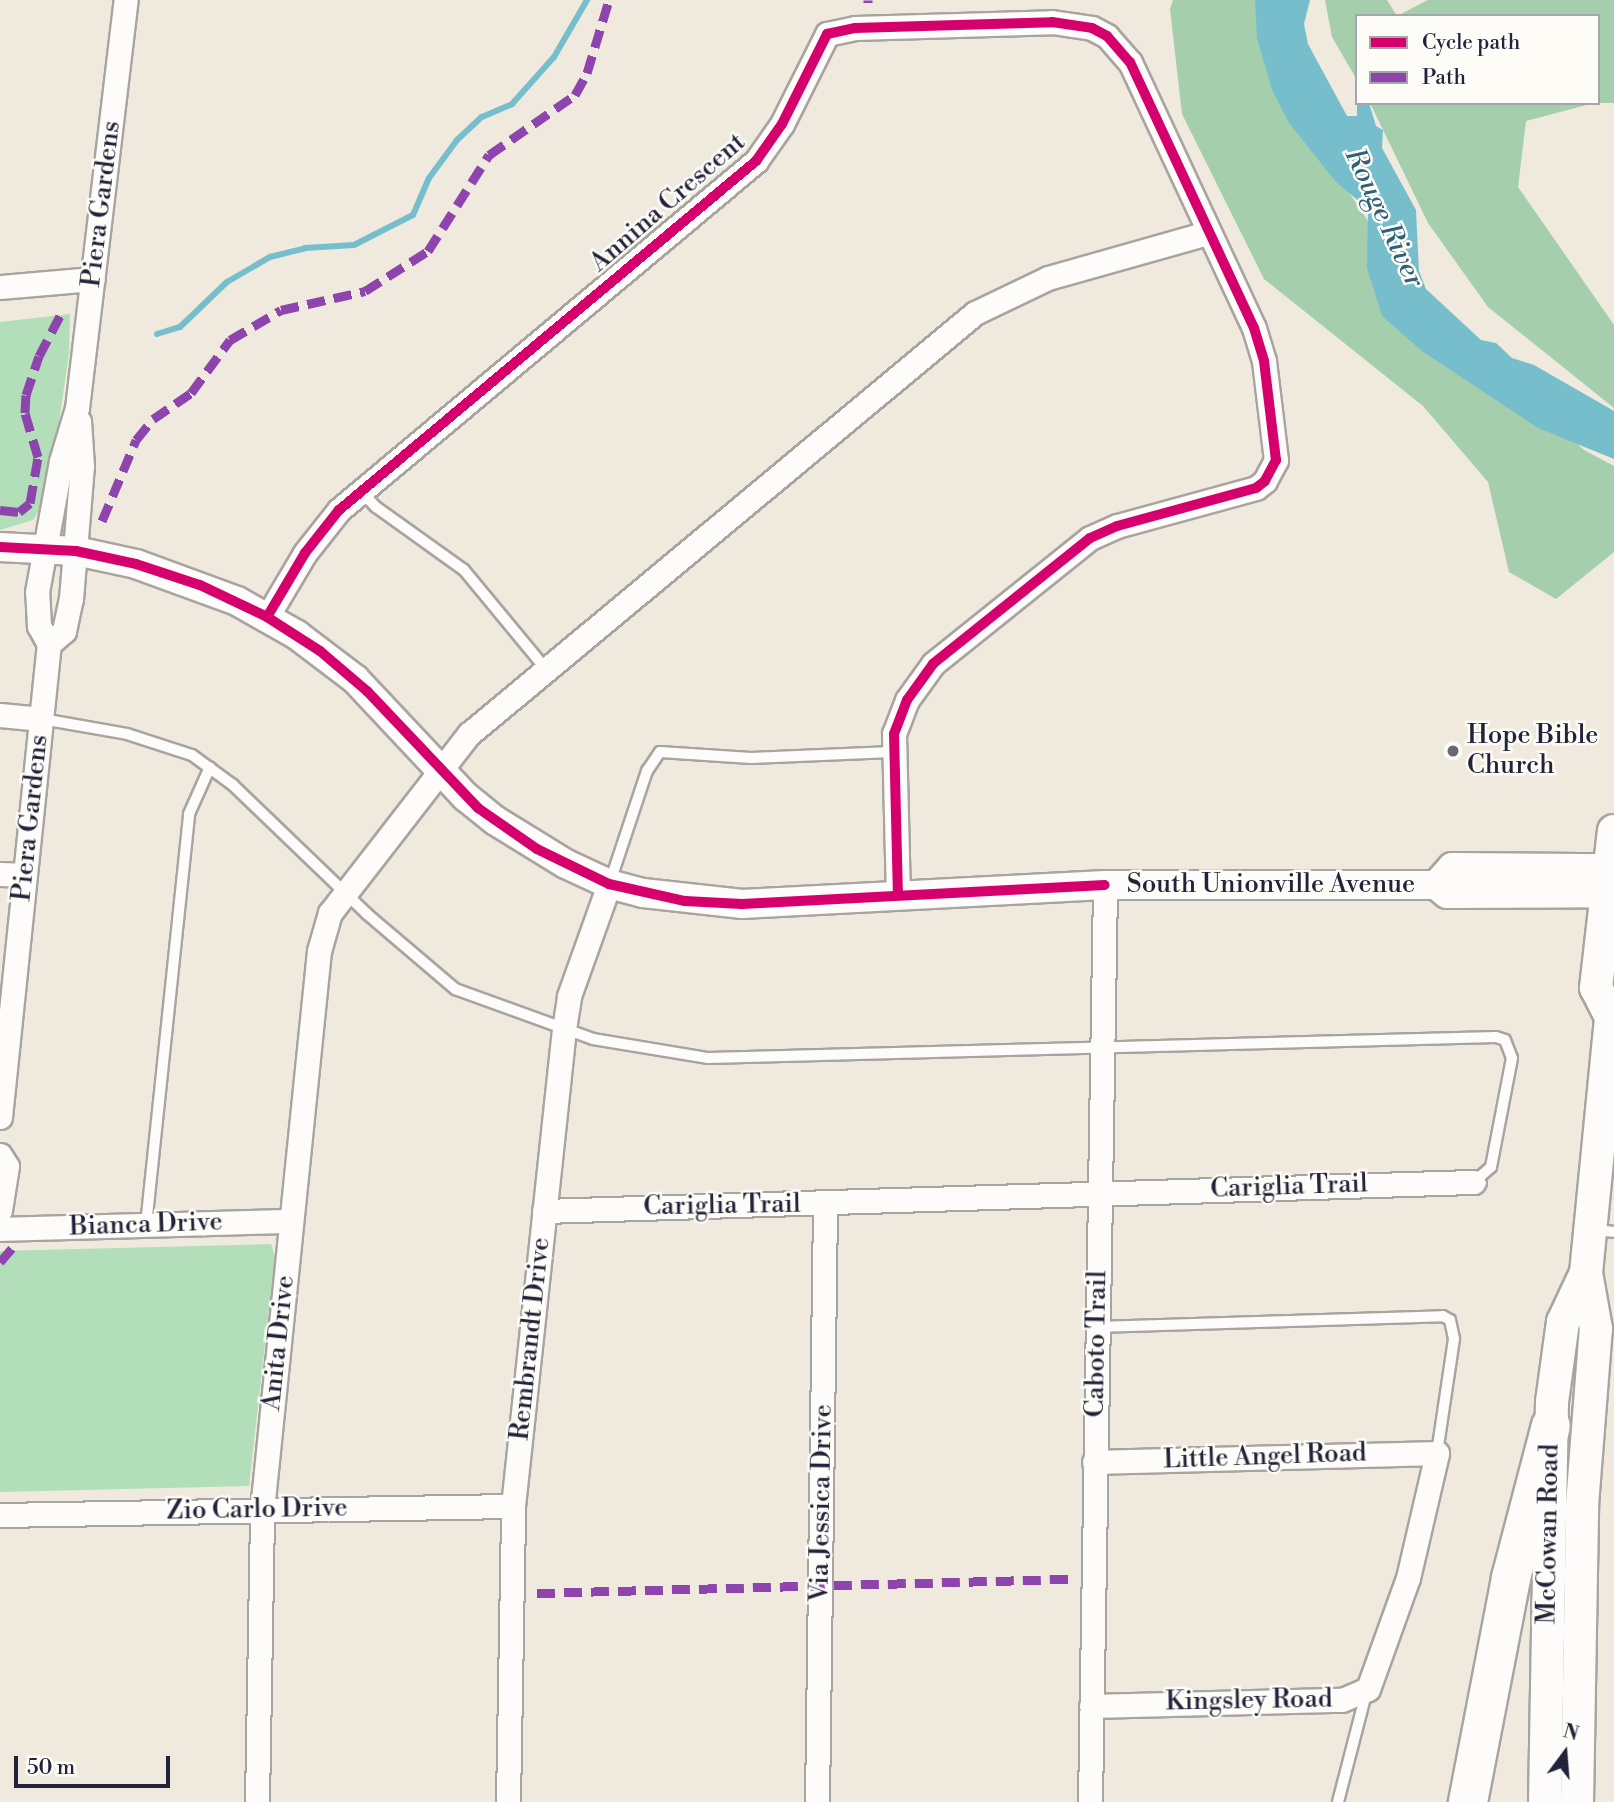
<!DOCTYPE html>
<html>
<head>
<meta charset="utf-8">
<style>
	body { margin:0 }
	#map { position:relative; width:1614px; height:1802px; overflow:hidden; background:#efe9de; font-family:"Libre Bodoni",serif }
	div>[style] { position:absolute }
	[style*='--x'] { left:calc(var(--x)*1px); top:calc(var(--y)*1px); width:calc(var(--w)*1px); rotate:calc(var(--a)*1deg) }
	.green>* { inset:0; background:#b2dfb9 }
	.forest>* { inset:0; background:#a5ceac }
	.water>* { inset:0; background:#77becc }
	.stream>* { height:6px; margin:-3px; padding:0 3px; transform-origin:3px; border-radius:3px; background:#77becc }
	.roads { filter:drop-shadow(2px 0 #a8a4a0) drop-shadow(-2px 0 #a8a4a0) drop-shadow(0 2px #a8a4a0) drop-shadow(0 -2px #a8a4a0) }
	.service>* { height:10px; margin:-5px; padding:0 5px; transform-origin:5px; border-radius:5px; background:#fdfcfa }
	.minor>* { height:23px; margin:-11.5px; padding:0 11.5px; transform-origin:11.5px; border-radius:11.5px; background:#fdfcfa }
	.tertiary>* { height:28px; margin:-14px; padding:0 14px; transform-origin:14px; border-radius:14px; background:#fdfcfa }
	.secondary>* { height:32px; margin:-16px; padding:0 16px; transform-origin:16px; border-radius:16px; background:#fdfcfa }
	.motorway>* { height:38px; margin:-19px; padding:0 19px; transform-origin:19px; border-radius:19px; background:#fdfcfa }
	.quiet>* { height:9px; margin-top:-4.5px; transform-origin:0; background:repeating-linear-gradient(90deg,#8e44ad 0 18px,transparent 0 27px) }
	.cycleway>* { height:10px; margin:-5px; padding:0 5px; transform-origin:5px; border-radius:5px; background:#d6006c }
	.dots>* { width:19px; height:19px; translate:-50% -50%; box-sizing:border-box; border:4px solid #fdfcf7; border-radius:50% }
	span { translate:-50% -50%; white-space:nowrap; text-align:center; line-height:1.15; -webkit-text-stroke:5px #fdfcf7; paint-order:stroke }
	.street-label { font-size:26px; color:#22223b }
	.poi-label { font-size:26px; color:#22223b }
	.left { translate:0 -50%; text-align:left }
	.water-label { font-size:28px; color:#316079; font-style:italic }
	.legend { position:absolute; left:1355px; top:14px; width:245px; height:91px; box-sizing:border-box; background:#fdfcf7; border:2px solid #a5a5ac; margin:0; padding:9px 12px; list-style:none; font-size:21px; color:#22223b }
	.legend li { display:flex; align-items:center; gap:14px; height:35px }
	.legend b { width:35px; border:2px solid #a5a5ac }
	.north { position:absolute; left:1530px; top:1718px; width:70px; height:70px; -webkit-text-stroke:5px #fdfcf7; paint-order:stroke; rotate:16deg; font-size:19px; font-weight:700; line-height:28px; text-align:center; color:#22223b }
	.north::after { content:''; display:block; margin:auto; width:24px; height:32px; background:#22223b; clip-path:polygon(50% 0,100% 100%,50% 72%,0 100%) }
	.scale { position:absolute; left:14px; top:1756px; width:156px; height:32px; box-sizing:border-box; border:4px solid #22223b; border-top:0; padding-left:9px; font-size:21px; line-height:24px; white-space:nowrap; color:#22223b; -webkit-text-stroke:5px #fdfcf7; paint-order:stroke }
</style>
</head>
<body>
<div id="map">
	<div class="green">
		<i style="clip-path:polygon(70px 314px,69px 354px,48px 496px,33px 520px,0 530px,0 322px)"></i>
		<i style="clip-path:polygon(271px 1244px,275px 1256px,249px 1486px,0 1492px,0 1251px)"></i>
	</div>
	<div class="forest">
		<i style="clip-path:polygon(1173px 0,1265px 0,1344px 185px,1378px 236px,1510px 383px,1584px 450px,1614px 466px,1614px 552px,1556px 599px,1509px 572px,1488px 482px,1423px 406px,1264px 279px,1182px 114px,1170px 9px)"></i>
		<i style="clip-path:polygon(1387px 0,1397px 16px,1428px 0,1614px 0,1614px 103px,1598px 103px,1598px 16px,1357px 16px,1357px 80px,1332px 37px,1325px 0)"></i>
		<i style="clip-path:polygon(1370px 103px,1594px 103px,1526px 121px,1518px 187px,1614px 325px,1614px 408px,1488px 307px,1428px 223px)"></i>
	</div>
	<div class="water">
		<i style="clip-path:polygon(1255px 0,1310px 0,1304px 24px,1308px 44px,1347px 116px,1357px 116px,1357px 77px,1357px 103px,1369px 103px,1376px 126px,1383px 130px,1382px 148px,1416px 210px,1419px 271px,1426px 289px,1481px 340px,1496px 343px,1512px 358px,1534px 365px,1614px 411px,1614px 459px,1538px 428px,1422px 351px,1382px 316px,1367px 268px,1368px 209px,1336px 182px,1289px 123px,1272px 90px,1257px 38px)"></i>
	</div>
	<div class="stream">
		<i style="--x:157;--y:334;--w:24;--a:-17"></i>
		<i style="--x:180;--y:327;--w:65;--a:-43.8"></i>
		<i style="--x:227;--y:282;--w:50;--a:-30.2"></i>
		<i style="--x:270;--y:257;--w:36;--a:-14"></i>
		<i style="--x:305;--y:248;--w:49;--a:-3.5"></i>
		<i style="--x:354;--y:245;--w:66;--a:-27"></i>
		<i style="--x:413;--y:215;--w:40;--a:-66.6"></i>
		<i style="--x:429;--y:178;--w:47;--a:-53.6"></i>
		<i style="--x:457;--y:140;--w:34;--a:-43"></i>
		<i style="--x:482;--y:117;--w:33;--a:-23"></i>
		<i style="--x:512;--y:104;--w:63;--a:-48.2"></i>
		<i style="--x:554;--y:57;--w:66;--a:-59.9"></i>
	</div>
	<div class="roads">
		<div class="service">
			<i style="--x:360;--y:490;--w:23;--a:47"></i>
			<i style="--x:376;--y:507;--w:108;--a:35.6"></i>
			<i style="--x:464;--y:570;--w:127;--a:50.4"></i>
			<i style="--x:42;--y:719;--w:86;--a:10"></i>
			<i style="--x:127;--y:734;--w:68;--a:17.9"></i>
			<i style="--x:192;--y:755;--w:51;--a:36.2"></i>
			<i style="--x:233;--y:785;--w:186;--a:43.9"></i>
			<i style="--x:367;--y:914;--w:116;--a:40.4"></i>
			<i style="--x:455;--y:989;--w:147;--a:19.9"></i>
			<i style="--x:593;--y:1039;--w:117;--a:9.4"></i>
			<i style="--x:708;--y:1058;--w:788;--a:-1.53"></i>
			<i style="--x:1496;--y:1037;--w:9;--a:18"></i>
			<i style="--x:1505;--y:1040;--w:19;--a:69"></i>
			<i style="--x:1512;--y:1058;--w:111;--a:100.9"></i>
			<i style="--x:1491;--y:1167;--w:23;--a:139"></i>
			<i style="--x:610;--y:882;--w:117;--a:-71.6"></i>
			<i style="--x:647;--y:771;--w:23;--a:-56"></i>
			<i style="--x:660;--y:752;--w:91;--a:3.8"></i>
			<i style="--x:751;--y:758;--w:141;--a:-2.4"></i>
			<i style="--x:146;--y:1225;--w:413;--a:-84"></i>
			<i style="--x:189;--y:814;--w:51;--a:-65.9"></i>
			<i style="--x:1592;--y:1230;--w:22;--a:5"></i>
			<i style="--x:1097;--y:1327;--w:346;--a:-1.8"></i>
			<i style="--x:1443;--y:1316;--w:8;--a:30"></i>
			<i style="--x:1450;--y:1320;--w:19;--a:78"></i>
			<i style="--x:1454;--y:1339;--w:115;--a:98.5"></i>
			<i style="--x:1338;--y:1802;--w:116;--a:-75.5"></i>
		</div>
		<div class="minor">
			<i style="--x:0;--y:287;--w:93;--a:-4.9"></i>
			<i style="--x:267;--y:617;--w:74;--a:-59.3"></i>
			<i style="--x:305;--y:553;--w:55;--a:-51.7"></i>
			<i style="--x:339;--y:510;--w:544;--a:-39.93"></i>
			<i style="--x:756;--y:161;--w:45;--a:-54.9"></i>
			<i style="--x:782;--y:124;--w:101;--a:-63.4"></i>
			<i style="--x:827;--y:34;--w:29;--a:-12"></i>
			<i style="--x:855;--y:28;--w:197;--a:-1.7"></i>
			<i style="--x:1052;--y:22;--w:40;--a:8.5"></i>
			<i style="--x:1092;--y:28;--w:17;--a:28"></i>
			<i style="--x:1107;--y:36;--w:35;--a:49"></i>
			<i style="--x:1130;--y:62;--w:293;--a:65"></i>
			<i style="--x:1254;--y:328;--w:34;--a:73"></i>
			<i style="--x:1264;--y:361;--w:100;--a:83.1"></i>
			<i style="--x:1276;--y:460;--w:24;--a:118"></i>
			<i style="--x:1265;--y:481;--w:11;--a:142"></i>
			<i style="--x:1256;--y:488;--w:144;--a:164.7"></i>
			<i style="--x:1117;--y:526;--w:30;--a:156"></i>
			<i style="--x:1090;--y:538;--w:201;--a:141.3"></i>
			<i style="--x:933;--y:664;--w:44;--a:125.8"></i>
			<i style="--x:907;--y:700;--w:36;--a:111"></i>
			<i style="--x:894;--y:734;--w:161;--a:88.6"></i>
			<i style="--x:49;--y:644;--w:20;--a:-41"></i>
			<i style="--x:64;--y:631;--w:33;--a:-78"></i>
			<i style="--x:71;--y:599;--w:133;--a:-85.3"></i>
			<i style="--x:82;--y:466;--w:45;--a:-93.8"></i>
			<i style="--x:0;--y:715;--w:42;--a:5.4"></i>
			<i style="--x:0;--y:874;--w:25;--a:2"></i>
			<i style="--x:0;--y:1117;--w:476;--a:-84.1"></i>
			<i style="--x:49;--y:644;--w:21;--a:-119"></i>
			<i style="--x:39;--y:626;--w:34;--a:-93"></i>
			<i style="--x:37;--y:592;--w:133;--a:-79.6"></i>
			<i style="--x:61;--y:461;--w:55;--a:-73.2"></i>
			<i style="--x:77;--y:408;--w:411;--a:-83.2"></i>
			<i style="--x:0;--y:1155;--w:13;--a:58"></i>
			<i style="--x:7;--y:1166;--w:45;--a:99"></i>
			<i style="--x:544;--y:1211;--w:930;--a:-1.79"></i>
			<i style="--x:0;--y:1229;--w:291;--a:-1.6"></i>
			<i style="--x:0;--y:1515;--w:513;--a:-1.01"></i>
			<i style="--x:1091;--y:1706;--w:251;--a:-1.4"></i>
			<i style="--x:1342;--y:1700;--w:28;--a:-23"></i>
			<i style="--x:1368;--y:1689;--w:118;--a:-70.2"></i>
			<i style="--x:1408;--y:1578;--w:128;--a:-76.9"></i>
			<i style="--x:1437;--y:1453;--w:343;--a:178.5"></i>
			<i style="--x:257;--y:1802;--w:292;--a:-89"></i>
			<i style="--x:262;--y:1510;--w:562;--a:-84.18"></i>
			<i style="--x:319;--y:951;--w:40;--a:-74"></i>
			<i style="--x:330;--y:913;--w:227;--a:-52.2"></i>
			<i style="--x:469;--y:734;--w:658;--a:-39.76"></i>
			<i style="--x:975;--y:313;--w:81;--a:-25.6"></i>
			<i style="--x:1048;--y:278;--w:165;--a:-15.8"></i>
			<i style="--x:508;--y:1802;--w:296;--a:-89"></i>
			<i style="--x:513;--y:1506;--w:480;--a:-83.9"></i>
			<i style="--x:564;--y:1029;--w:33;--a:-81"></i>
			<i style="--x:569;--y:996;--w:119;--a:-70.3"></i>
			<i style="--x:817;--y:1802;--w:598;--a:-89.23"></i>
			<i style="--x:1090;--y:1802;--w:917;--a:-89.06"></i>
		</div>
		<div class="tertiary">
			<i style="--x:0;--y:547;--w:76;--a:3"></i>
			<i style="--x:76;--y:551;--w:61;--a:12.2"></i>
			<i style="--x:136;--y:564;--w:108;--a:20.1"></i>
			<i style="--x:237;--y:601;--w:69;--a:29.5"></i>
			<i style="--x:297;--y:635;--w:73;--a:37.2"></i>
			<i style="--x:355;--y:679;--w:162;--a:46.8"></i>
			<i style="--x:466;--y:797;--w:38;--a:39"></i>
			<i style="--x:496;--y:821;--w:82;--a:31.6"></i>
			<i style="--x:566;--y:864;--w:47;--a:24.9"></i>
			<i style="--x:609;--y:884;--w:35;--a:15"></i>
			<i style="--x:643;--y:893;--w:100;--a:6.3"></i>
			<i style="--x:742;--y:904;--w:363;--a:-3"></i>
			<i style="--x:1105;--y:885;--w:331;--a:0"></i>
			<i style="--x:1436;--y:885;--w:14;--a:39"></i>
			<i style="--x:1447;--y:894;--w:167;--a:-0.3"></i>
			<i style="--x:1436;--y:885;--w:24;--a:-48"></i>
			<i style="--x:1452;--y:867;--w:162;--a:0.4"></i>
		</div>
		<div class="secondary">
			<i style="--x:1545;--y:1802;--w:400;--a:-89"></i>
			<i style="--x:1552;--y:1402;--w:81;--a:-82.2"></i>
			<i style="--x:1563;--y:1322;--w:54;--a:-64.9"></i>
			<i style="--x:1577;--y:1802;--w:297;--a:-89"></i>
			<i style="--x:1582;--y:1505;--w:177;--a:-85.5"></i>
			<i style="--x:1596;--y:1329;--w:57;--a:-100.1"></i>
			<i style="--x:1586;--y:1273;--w:257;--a:-84.4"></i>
			<i style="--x:1611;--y:1017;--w:33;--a:-117"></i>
			<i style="--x:1596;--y:988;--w:158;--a:-83.5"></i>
		</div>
		<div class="motorway">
			<i style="--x:1468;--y:1802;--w:228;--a:-79.1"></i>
			<i style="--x:1511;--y:1578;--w:157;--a:-75.3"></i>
		</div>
	</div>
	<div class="quiet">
		<i style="--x:868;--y:3;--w:3;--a:-90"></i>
		<i style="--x:0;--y:510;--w:19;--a:6"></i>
		<i style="--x:19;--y:512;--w:14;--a:-39"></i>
		<i style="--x:30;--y:503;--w:47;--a:-80.1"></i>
		<i style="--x:38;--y:457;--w:46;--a:-106.5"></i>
		<i style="--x:25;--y:413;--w:18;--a:-87"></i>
		<i style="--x:26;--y:395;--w:41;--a:-71.6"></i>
		<i style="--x:39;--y:356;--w:50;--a:-62.4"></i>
		<i style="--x:102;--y:521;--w:88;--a:-67.2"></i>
		<i style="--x:136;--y:440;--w:27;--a:-51"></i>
		<i style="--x:153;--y:419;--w:46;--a:-34.4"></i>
		<i style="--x:191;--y:393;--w:66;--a:-53.7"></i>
		<i style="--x:230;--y:340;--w:59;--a:-30.5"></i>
		<i style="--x:281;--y:310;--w:86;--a:-12.7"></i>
		<i style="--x:365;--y:291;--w:75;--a:-32.4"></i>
		<i style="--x:428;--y:251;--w:114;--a:-57.6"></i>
		<i style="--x:489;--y:155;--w:105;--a:-34.9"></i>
		<i style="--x:575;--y:95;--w:25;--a:-61"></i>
		<i style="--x:587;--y:73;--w:76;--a:-73.2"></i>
		<i style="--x:0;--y:1262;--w:20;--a:-49"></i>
		<i style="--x:537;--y:1593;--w:531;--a:-1.51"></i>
	</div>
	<div class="cycleway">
		<i style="--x:0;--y:547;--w:76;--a:3"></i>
		<i style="--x:76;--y:551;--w:61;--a:12.2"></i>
		<i style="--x:136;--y:564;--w:67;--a:18.2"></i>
		<i style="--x:200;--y:585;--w:74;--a:25.5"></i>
		<i style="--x:267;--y:617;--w:63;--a:32.7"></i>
		<i style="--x:320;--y:651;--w:62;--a:40.4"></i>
		<i style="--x:367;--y:691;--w:161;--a:46.5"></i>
		<i style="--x:478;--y:808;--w:72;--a:34.8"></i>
		<i style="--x:537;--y:849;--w:80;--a:25.9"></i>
		<i style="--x:609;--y:884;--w:78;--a:12.6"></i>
		<i style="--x:685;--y:901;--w:57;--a:3"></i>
		<i style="--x:742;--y:904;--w:363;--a:-3"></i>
		<i style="--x:267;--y:617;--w:74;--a:-59.3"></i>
		<i style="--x:305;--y:553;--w:55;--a:-51.7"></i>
		<i style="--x:339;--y:510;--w:544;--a:-39.93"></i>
		<i style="--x:756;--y:161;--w:45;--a:-54.9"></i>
		<i style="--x:782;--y:124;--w:101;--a:-63.4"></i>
		<i style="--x:827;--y:34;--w:29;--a:-12"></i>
		<i style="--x:855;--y:28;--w:197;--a:-1.7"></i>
		<i style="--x:1052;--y:22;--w:40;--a:8.5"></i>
		<i style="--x:1092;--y:28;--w:17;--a:28"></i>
		<i style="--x:1107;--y:36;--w:35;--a:49"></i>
		<i style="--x:1130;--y:62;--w:293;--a:65"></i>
		<i style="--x:1254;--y:328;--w:34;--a:73"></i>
		<i style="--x:1264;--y:361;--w:100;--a:83.1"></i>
		<i style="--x:1276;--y:460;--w:24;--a:118"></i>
		<i style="--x:1265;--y:481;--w:11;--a:142"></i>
		<i style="--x:1256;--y:488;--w:144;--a:164.7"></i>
		<i style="--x:1117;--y:526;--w:30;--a:156"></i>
		<i style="--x:1090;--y:538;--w:201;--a:141.3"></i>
		<i style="--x:933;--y:664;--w:44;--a:125.8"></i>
		<i style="--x:907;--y:700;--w:36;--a:111"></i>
		<i style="--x:894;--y:734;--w:161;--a:88.6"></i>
	</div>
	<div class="dots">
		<i style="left:1453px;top:751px;background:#6a6874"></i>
	</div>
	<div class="street-label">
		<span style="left:668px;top:203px;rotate:-41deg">Annina Crescent</span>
		<span style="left:102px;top:204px;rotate:-83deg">Piera Gardens</span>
		<span style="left:31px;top:818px;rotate:-84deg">Piera Gardens</span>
		<span style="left:1271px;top:885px">South Unionville Avenue</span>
		<span style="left:1289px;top:1187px;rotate:-2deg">Cariglia Trail</span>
		<span style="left:722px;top:1206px;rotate:-1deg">Cariglia Trail</span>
		<span style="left:146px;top:1225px;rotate:-2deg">Bianca Drive</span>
		<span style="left:531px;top:1339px;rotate:-84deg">Rembrandt Drive</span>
		<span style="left:279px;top:1343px;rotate:-84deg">Anita Drive</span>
		<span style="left:1097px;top:1344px;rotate:-89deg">Caboto Trail</span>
		<span style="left:1265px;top:1457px;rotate:-2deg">Little Angel Road</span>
		<span style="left:822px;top:1503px;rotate:-89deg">Via Jessica Drive</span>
		<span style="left:257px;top:1510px;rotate:-1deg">Zio Carlo Drive</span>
		<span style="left:1549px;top:1534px;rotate:-89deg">McCowan Road</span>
		<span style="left:1249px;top:1701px;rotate:-1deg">Kingsley Road</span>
	</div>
	<div class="poi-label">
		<span class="left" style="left:1467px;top:751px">Hope Bible<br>Church</span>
	</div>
	<div class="water-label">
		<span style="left:1384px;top:218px;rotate:65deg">Rouge River</span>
	</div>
	<ul class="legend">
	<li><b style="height:9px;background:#d6006c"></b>Cycle path</li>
	<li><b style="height:9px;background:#8e44ad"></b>Path</li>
	</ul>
	<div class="north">N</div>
	<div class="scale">50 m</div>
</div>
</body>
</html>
